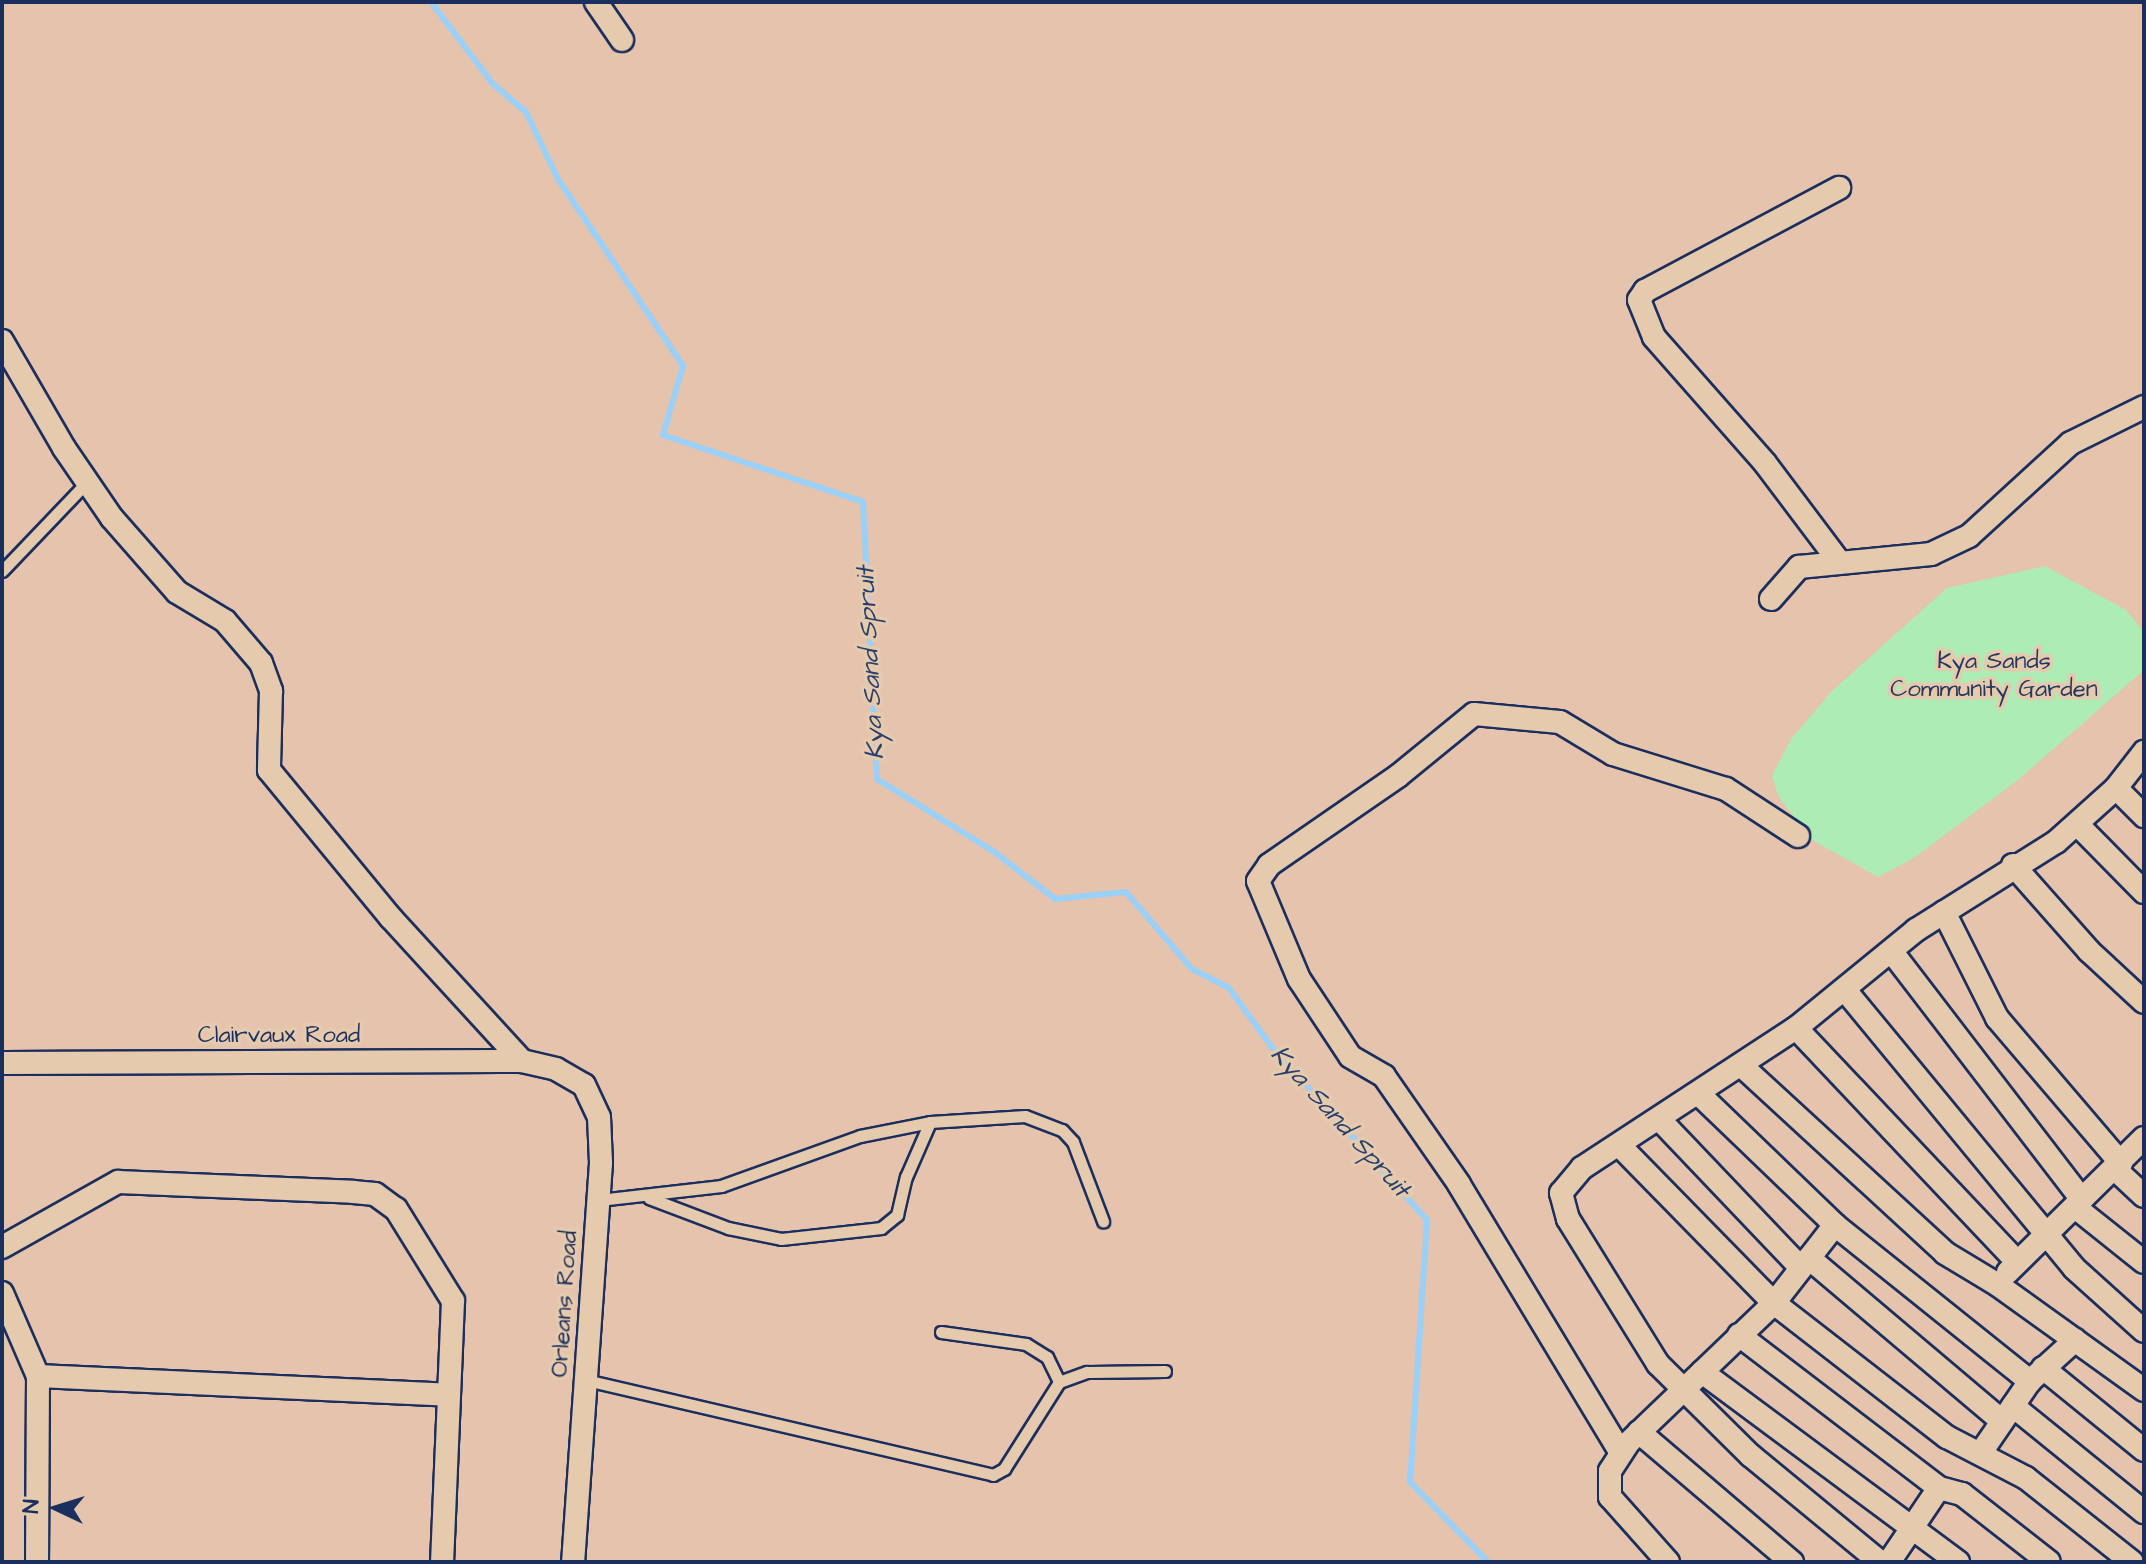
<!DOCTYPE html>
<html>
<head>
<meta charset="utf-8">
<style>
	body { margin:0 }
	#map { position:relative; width:2146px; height:1564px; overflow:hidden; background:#e5c3ac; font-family:"Architects Daughter",sans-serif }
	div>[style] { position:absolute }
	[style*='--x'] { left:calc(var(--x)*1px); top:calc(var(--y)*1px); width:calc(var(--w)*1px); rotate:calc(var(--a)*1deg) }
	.green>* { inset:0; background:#adecb4 }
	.stream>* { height:6px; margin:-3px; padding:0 3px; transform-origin:3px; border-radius:3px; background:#9bd0f9 }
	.roads { filter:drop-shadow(2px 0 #1b2f5e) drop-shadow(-2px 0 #1b2f5e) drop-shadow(0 2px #1b2f5e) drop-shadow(0 -2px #1b2f5e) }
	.service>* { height:11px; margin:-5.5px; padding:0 5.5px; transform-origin:5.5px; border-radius:5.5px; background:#e6caad }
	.minor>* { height:22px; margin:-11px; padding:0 11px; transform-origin:11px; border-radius:11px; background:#e6caad }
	span { translate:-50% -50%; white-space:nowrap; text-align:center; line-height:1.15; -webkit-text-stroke:7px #e6caad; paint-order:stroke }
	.park-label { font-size:24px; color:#223862 }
	.street-label { font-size:24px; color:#1b2f5e }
	.water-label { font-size:26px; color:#283f6e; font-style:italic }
	.frame { position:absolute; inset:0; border:4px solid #1b2f5e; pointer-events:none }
	.north { position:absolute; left:16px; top:1468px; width:80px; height:80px; -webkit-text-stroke:6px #e6caad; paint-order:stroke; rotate:274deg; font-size:22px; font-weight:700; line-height:32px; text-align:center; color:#1b2f5e }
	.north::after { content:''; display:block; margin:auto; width:28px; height:36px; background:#1b2f5e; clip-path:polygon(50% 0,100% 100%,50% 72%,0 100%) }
</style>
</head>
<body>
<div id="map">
	<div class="green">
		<i style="clip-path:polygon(2045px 566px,2126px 610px,2144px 632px,2144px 670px,2018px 780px,1914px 858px,1878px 877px,1812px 840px,1778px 796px,1772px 776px,1791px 739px,1831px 692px,1947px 588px)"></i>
	</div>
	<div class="stream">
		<i style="--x:431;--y:2;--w:103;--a:52.9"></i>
		<i style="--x:493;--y:84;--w:43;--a:40.3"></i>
		<i style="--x:526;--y:112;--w:74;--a:64.5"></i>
		<i style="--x:558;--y:179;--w:225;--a:56.2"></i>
		<i style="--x:683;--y:366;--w:72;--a:106.2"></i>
		<i style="--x:663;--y:435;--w:211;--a:18.5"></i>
		<i style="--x:863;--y:502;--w:277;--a:87.1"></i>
		<i style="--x:877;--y:779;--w:137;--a:31.8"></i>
		<i style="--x:993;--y:851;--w:78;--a:37.7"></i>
		<i style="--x:1055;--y:899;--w:71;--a:-5.6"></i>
		<i style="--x:1126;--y:892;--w:101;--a:49.4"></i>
		<i style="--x:1192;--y:969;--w:42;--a:27.2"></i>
		<i style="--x:1229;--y:988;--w:72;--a:54.1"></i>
		<i style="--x:1271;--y:1046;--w:234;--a:48.1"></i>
		<i style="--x:1427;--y:1220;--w:263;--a:93.7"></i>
		<i style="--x:1410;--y:1482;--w:112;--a:45.7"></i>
	</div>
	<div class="roads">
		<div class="service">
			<i style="--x:2;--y:571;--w:123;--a:-46.3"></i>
			<i style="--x:649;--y:1198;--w:85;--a:20.8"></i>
			<i style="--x:728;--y:1228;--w:54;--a:11.7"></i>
			<i style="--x:781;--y:1239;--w:101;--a:-6.3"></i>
			<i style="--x:881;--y:1228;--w:21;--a:-39"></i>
			<i style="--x:897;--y:1215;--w:39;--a:-77"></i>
			<i style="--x:906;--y:1177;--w:60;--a:-66.4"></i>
			<i style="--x:599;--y:1200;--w:123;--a:-6.5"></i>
			<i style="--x:721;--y:1186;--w:148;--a:-19.8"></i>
			<i style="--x:860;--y:1136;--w:71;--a:-11.3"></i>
			<i style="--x:930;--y:1122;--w:95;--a:-3.6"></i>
			<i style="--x:1025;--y:1116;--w:40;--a:21"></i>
			<i style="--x:1062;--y:1130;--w:16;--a:47"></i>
			<i style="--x:1073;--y:1142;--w:85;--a:69.2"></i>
			<i style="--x:941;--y:1332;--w:86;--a:8"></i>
			<i style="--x:1026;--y:1344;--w:25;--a:32"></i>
			<i style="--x:1047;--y:1357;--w:28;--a:64"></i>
			<i style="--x:586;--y:1380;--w:418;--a:13.1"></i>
			<i style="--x:993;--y:1475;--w:13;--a:-29"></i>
			<i style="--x:1004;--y:1469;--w:103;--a:-57.7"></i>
			<i style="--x:1059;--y:1382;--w:30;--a:-20"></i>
			<i style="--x:1087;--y:1372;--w:78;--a:-0.7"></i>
		</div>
		<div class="minor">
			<i style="--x:596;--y:2;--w:46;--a:55.6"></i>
			<i style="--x:2;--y:341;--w:124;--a:59.9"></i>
			<i style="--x:64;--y:448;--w:85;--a:55.6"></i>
			<i style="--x:112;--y:518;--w:98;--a:48.7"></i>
			<i style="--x:177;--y:592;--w:56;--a:31.1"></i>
			<i style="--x:225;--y:621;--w:55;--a:49.4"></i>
			<i style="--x:261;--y:663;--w:30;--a:70"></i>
			<i style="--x:271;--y:691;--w:79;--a:91.5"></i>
			<i style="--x:269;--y:770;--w:192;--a:50.5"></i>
			<i style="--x:391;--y:918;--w:194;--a:47.5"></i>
			<i style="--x:1838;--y:560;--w:121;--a:-127"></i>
			<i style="--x:1765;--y:463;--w:168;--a:-131.4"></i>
			<i style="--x:1654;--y:337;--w:40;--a:-112"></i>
			<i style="--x:1639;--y:300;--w:11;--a:-56"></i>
			<i style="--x:1645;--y:291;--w:220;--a:-28"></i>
			<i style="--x:1771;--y:599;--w:43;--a:-48.8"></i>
			<i style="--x:1799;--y:567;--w:133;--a:-5.6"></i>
			<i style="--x:1931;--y:554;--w:42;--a:-25.3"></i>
			<i style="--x:1969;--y:536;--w:138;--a:-42.4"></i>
			<i style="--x:2071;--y:443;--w:81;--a:-26.3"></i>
			<i style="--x:2116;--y:788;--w:40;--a:45"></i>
			<i style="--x:2078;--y:825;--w:94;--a:45.4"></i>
			<i style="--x:2013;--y:865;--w:115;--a:48.5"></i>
			<i style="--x:2089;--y:951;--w:75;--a:42.8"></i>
			<i style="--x:1944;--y:912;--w:119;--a:63.4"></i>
			<i style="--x:1997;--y:1018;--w:191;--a:49.5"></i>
			<i style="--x:1892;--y:952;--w:312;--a:52.5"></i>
			<i style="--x:1845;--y:990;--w:360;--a:50.5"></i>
			<i style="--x:2074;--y:1268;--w:94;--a:42"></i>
			<i style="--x:1796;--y:1028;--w:322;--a:46.6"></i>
			<i style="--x:2;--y:1063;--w:520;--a:-0.22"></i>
			<i style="--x:522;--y:1061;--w:35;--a:13"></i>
			<i style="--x:556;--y:1069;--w:32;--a:30"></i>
			<i style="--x:584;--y:1085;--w:35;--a:65"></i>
			<i style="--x:599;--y:1117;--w:46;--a:87.5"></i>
			<i style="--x:601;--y:1163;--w:400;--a:94"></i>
			<i style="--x:1743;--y:1067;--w:275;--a:42.6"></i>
			<i style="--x:1945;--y:1253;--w:62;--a:31.1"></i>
			<i style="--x:1998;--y:1285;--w:180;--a:35.7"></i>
			<i style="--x:1700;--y:1095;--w:187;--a:43.9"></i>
			<i style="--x:1835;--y:1225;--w:250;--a:38.7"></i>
			<i style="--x:1661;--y:1121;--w:202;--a:46.4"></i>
			<i style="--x:1621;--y:1147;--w:219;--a:45.6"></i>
			<i style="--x:1774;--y:1303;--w:219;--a:37.8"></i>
			<i style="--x:1947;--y:1437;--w:89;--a:27.4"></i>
			<i style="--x:2026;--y:1478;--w:135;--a:38.4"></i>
			<i style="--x:2116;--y:1170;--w:38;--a:43"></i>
			<i style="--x:2075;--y:1207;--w:88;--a:38.6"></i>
			<i style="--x:2;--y:1247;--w:133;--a:-29.3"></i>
			<i style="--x:118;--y:1182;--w:235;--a:2.4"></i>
			<i style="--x:353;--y:1192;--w:22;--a:5"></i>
			<i style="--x:375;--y:1194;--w:26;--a:36"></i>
			<i style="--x:396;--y:1209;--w:108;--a:58.2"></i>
			<i style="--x:453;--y:1301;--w:261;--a:92.4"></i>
			<i style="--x:1809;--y:1258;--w:251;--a:40.2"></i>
			<i style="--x:2008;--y:1272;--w:191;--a:-44.6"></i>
			<i style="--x:2;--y:1293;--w:90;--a:66.6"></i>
			<i style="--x:38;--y:1376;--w:186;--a:90.3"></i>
			<i style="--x:1739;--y:1335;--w:252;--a:37.4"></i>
			<i style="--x:1939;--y:1488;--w:24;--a:15"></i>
			<i style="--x:1962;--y:1494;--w:110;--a:38"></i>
			<i style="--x:2043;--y:1368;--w:130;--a:39.1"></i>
			<i style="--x:1702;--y:1372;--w:319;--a:36.6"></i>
			<i style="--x:38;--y:1376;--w:411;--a:2.6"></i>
			<i style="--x:2013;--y:1406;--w:169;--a:39"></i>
			<i style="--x:1639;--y:1432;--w:201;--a:40.4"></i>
			<i style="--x:1982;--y:1451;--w:85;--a:-55.6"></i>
			<i style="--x:2030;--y:1381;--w:61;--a:-42.3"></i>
			<i style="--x:1621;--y:1453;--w:314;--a:-121.1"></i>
			<i style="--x:1459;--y:1184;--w:131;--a:-124.8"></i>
			<i style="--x:1384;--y:1076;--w:39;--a:-150"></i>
			<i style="--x:1350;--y:1056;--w:92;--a:-123.5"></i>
			<i style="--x:1299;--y:979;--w:106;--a:-112.7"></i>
			<i style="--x:1258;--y:881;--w:19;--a:-55"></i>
			<i style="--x:1269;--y:865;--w:157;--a:-34.6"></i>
			<i style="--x:1398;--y:776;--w:98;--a:-39.2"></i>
			<i style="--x:1474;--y:714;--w:86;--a:5.3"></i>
			<i style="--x:1560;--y:722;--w:62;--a:31.1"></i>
			<i style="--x:1613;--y:754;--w:118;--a:17.2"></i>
			<i style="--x:1726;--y:789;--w:86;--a:33.1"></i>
			<i style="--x:1668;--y:1562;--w:87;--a:-131.7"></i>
			<i style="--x:1610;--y:1497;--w:26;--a:-90"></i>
			<i style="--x:1610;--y:1471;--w:33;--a:-57"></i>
			<i style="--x:1628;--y:1443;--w:202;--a:-43.8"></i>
			<i style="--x:1774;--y:1303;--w:99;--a:-52"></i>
			<i style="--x:1880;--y:1562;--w:168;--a:-140.5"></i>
			<i style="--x:1750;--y:1455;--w:129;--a:-135.3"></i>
			<i style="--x:1658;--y:1364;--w:171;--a:-121.8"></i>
			<i style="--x:1568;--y:1219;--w:27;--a:-105"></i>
			<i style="--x:1561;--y:1193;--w:33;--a:-50"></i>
			<i style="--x:1582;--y:1168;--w:256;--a:-33.2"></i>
			<i style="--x:1796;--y:1028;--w:155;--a:-39.2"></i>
			<i style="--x:1916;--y:930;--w:165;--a:-32.2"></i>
			<i style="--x:2056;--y:842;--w:81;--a:-42"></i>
			<i style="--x:2116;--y:788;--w:46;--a:-52.1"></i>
			<i style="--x:1889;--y:1562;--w:89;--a:-56"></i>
		</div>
	</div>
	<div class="park-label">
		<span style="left:1994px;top:676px">Kya Sands<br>Community Garden</span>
	</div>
	<div class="street-label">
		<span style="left:279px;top:1036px">Clairvaux Road</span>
		<span style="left:565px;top:1304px;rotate:-86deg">Orleans Road</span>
	</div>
	<div class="water-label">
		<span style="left:871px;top:663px;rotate:-93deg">Kya Sand Spruit</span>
		<span style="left:1340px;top:1122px;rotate:48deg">Kya Sand Spruit</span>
	</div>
	<div class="frame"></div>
	<div class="north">N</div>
</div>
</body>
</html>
